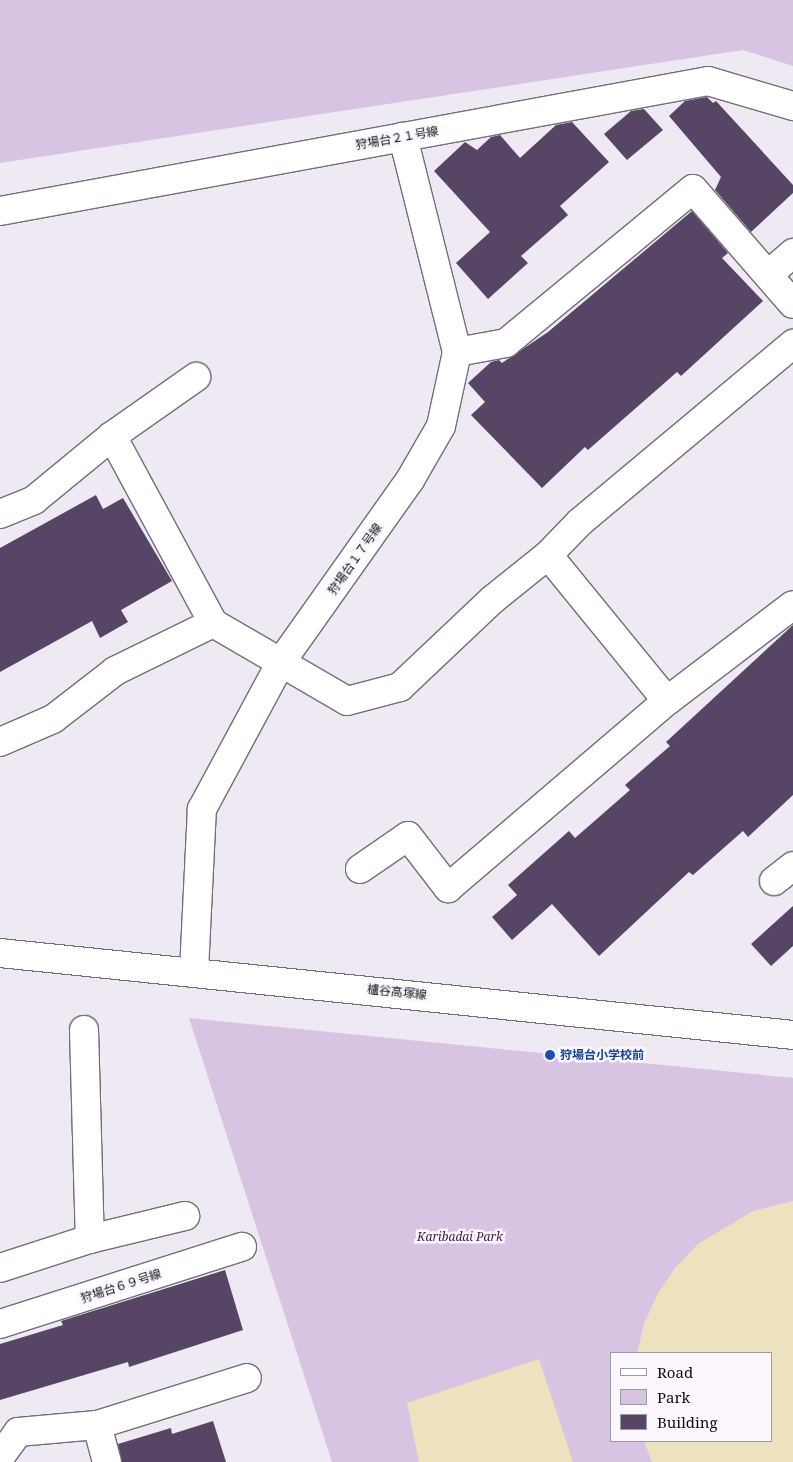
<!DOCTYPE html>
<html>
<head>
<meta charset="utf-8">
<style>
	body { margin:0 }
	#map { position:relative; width:793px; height:1462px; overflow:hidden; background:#efe9f3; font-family:"Noto Serif","Noto Sans JP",serif }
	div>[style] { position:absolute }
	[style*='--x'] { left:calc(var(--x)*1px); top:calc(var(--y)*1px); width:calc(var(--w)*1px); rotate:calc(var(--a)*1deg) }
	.green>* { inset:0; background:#d7c4e2 }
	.sand>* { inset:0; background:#ece2bd }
	.building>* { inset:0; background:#564564 }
	.roads { filter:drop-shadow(1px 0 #736e76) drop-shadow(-1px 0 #736e76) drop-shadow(0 1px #736e76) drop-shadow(0 -1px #736e76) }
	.minor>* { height:28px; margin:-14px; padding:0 14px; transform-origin:14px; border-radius:14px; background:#fff }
	.dots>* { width:14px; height:14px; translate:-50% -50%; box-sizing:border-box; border:2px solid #fcf7ff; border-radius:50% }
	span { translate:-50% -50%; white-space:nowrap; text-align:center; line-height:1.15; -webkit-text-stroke:5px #fcf7ff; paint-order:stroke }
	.street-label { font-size:12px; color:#0e0d10 }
	.transit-label { font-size:12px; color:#164399; font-weight:700 }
	.left { translate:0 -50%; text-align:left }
	.park-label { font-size:12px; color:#3f204e; font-style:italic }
	.legend { position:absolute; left:610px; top:1352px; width:162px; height:90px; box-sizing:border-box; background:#fcf7ff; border:1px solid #9d999f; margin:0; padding:6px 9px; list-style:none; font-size:15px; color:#0e0d10 }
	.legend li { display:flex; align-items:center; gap:10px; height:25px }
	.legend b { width:25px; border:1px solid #9d999f }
</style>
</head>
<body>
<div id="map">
	<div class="green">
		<i style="clip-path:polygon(0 0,793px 0,793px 66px,743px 50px,0 163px)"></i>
		<i style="clip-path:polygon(evenodd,189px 1018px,793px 1078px,793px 1462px,332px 1462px,189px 1018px,612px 1353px,772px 1353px,772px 1441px,612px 1441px,612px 1353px)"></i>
	</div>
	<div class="sand">
		<i style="clip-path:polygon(793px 1201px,793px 1462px,652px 1462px,644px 1441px,772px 1441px,772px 1353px,637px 1353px,644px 1324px,657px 1295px,675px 1268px,698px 1244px,753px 1211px)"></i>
		<i style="clip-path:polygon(539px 1359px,573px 1462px,419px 1462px,407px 1403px)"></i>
	</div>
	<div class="building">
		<i style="clip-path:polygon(707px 97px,713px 103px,716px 101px,793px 185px,793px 193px,751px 232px,715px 190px,721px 177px,669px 116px,685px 101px)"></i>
		<i style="clip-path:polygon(644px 109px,663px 130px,627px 160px,604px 134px,631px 111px)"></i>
		<i style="clip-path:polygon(572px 122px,609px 162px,560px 206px,568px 215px,521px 256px,528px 263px,488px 299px,456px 263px,490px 232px,434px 171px,465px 142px,477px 150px,491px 137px,500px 135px,520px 158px,556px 125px)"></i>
		<i style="clip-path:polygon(692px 211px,728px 253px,722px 258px,763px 301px,681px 376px,677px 372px,588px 450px,585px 447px,542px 488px,471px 415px,485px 402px,468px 383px,491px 362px,499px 360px,502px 363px,548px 332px)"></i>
		<i style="clip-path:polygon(96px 495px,103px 509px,123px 498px,172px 581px,121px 610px,128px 622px,100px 638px,92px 621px,0 672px,0 548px)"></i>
		<i style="clip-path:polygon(793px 625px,793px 795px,748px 837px,743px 831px,693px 875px,689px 872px,599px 956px,552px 904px,512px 940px,492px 917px,517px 895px,508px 885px,569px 831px,575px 838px,630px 790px,625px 785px,670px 746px,666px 742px)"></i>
		<i style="clip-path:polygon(793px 906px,793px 946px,771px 966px,751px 944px)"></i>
		<i style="clip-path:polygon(225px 1270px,243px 1330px,129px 1367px,128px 1362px,0 1400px,0 1344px,63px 1325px,61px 1321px)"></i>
		<i style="clip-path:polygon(213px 1421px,226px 1462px,122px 1462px,118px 1444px,171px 1428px,172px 1434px)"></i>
	</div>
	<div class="roads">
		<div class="minor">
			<i style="--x:0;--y:211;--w:720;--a:-10.4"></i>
			<i style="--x:708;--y:81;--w:89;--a:16.4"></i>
			<i style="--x:769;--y:274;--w:32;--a:-41"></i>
			<i style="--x:457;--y:352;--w:50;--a:-10.4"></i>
			<i style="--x:506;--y:343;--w:242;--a:-39.5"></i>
			<i style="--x:693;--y:189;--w:152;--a:49"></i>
			<i style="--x:112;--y:436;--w:213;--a:61.6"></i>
			<i style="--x:213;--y:623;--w:155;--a:30.2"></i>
			<i style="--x:347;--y:701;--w:55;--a:-14.8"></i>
			<i style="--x:400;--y:687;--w:127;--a:-43.4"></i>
			<i style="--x:492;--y:600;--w:72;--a:-38.8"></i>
			<i style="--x:548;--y:555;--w:46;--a:-45.9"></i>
			<i style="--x:580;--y:522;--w:278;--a:-39.9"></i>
			<i style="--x:0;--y:514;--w:37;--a:-22"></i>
			<i style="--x:34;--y:500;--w:101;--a:-39.4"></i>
			<i style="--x:112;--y:436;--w:103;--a:-35.1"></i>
			<i style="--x:548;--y:555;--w:188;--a:50.8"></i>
			<i style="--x:667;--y:701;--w:158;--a:-37.3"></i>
			<i style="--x:0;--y:742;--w:58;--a:-23.5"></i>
			<i style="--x:53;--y:719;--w:78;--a:-37.7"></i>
			<i style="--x:115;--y:671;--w:109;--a:-26.1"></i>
			<i style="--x:360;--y:869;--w:58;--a:-34.5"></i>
			<i style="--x:408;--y:836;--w:66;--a:52.4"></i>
			<i style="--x:448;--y:888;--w:288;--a:-40.5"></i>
			<i style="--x:774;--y:881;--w:24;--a:-38"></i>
			<i style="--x:0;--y:953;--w:797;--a:5.9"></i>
			<i style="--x:194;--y:971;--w:162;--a:-87.2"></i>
			<i style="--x:202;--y:809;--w:167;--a:-61.7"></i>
			<i style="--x:281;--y:662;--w:223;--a:-54.7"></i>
			<i style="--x:410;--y:480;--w:62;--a:-60.1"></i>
			<i style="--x:441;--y:426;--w:76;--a:-77.8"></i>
			<i style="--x:457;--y:352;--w:222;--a:-104.1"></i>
			<i style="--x:84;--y:1030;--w:209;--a:88.4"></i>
			<i style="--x:0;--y:1268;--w:95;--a:-17.9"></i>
			<i style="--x:90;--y:1239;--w:98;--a:-13.6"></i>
			<i style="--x:0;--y:1324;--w:254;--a:-17.7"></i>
			<i style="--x:97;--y:1425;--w:38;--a:75"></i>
			<i style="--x:0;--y:1457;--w:31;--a:-54"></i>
			<i style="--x:18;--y:1432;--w:79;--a:-5.1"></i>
			<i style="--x:97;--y:1425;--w:157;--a:-17.4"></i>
		</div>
	</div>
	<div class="dots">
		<i style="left:550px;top:1055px;background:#1a4fb4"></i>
	</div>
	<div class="street-label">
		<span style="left:397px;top:138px;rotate:-10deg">狩場台２１号線</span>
		<span style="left:355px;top:559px;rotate:-55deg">狩場台１７号線</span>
		<span style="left:397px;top:992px;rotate:6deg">櫨谷高塚線</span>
		<span style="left:121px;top:1286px;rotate:-18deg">狩場台６９号線</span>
	</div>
	<div class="transit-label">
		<span class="left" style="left:560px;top:1055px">狩場台小学校前</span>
	</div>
	<div class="park-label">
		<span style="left:460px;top:1237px">Karibadai Park</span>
	</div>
	<ul class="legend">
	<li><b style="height:6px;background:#fff"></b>Road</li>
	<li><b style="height:14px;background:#d7c4e2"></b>Park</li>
	<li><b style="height:14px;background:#564564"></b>Building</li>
	</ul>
</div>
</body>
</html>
